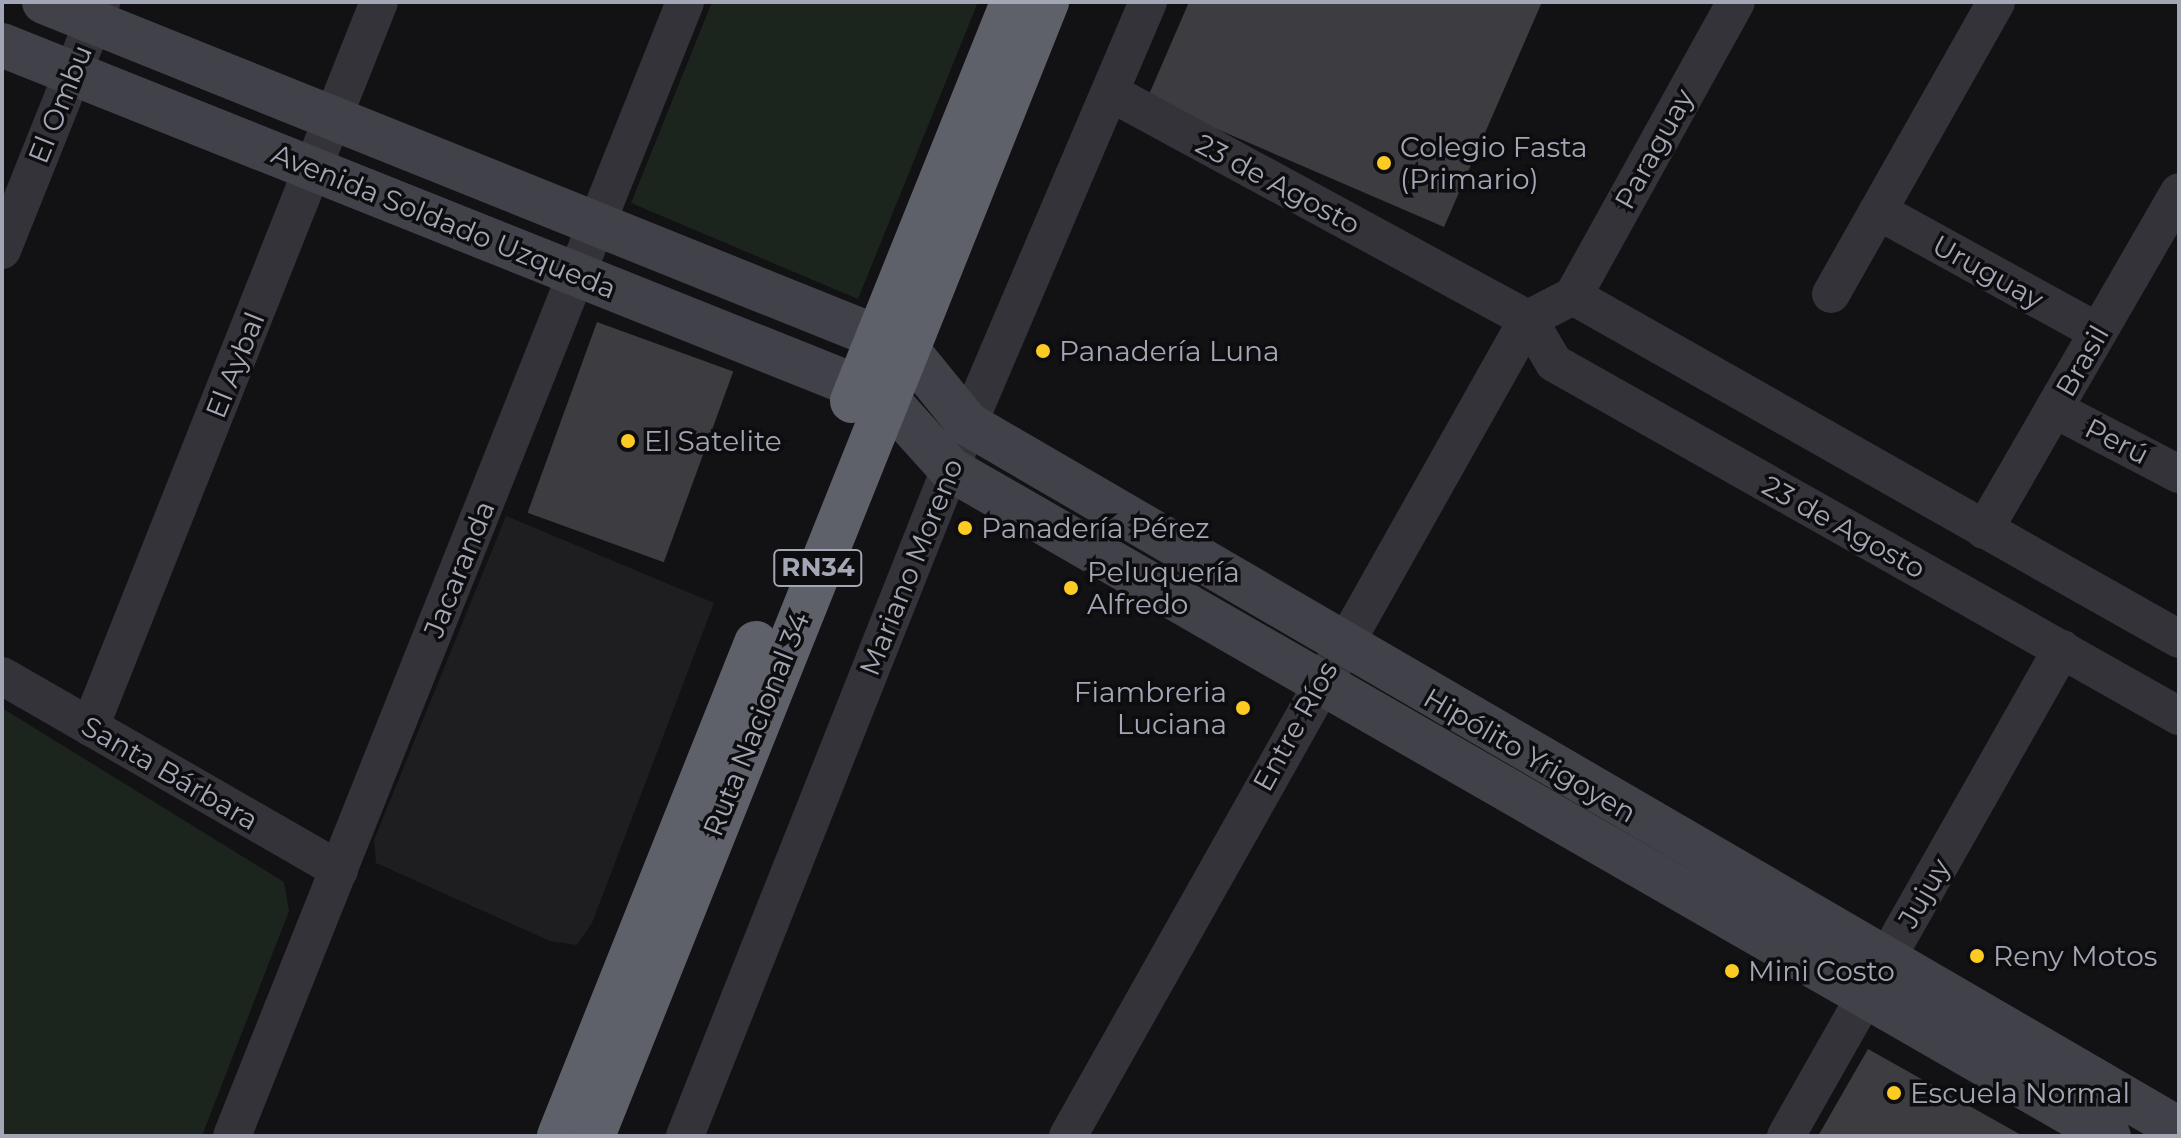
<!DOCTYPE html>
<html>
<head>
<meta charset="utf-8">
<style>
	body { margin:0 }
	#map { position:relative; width:2181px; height:1138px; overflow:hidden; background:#121214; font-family:Montserrat,sans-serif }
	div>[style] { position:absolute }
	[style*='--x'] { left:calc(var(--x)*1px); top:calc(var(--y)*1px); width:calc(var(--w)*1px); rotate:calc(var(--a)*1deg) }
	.built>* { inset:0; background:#1e1e21 }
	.green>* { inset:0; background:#1c241e }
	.building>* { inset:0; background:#3c3c41; transform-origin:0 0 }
	.street>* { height:38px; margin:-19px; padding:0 19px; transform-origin:19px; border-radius:19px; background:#333339 }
	.secondary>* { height:44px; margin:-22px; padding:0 22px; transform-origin:22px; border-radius:22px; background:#414249 }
	.highway>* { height:44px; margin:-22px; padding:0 22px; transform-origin:22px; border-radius:22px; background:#5f616a }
	.dots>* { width:22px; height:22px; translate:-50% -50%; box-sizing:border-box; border:4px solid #0d0d0f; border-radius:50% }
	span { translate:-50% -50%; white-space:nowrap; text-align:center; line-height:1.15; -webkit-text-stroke:7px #0d0d0f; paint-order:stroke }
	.shield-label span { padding:2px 6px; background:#0d0d0f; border:2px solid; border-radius:6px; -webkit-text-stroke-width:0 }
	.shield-label { font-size:26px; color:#a3a6b5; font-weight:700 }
	.street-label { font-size:28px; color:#a3a6b5 }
	.poi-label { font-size:28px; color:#a3a6b5 }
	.left { translate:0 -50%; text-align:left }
	.right { translate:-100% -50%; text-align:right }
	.frame { position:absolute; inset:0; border:4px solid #a3a6b5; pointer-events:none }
</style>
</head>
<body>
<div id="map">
	<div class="built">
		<i style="clip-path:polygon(506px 516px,714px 603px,592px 923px,577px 945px,550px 941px,376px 863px,374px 840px)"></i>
	</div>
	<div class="green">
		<i style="clip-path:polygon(712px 2px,978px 2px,858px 299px,631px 203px)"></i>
		<i style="clip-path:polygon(2px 708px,284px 882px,289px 911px,202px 1136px,2px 1136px)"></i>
	</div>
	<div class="building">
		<i style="clip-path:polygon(1189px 2px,1542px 2px,1444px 227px,1147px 99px)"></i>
		<i style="left:597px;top:322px;width:145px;height:203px;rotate:20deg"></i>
		<i style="clip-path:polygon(1868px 1049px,2023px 1136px,1818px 1136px)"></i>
	</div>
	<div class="street">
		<i style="--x:1113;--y:94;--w:472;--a:28.5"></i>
		<i style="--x:1528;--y:319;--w:51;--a:59.4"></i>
		<i style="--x:1554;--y:363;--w:718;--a:29.46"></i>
		<i style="--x:1878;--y:211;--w:251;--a:28.8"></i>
		<i style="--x:2;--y:250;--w:267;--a:-68.2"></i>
		<i style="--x:1831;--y:294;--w:335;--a:-60.5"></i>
		<i style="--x:1573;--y:296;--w:336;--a:-61"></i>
		<i style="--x:1528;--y:319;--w:51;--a:-27.1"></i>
		<i style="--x:1573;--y:296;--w:696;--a:29.51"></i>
		<i style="--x:2054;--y:409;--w:141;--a:27.5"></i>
		<i style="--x:1984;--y:530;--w:390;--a:-60"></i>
		<i style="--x:2;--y:676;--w:389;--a:29.9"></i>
		<i style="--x:90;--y:727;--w:780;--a:-68.27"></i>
		<i style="--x:232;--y:1136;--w:1221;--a:-68.22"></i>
		<i style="--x:685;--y:1136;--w:766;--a:-68.32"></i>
		<i style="--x:968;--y:424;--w:459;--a:-66.9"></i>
		<i style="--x:1068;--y:1136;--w:938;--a:-60.62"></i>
		<i style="--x:1786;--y:1136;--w:560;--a:-60.46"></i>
	</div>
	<div class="secondary">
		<i style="--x:44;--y:2;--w:930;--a:21.9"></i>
		<i style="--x:907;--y:349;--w:97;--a:50.9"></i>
		<i style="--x:968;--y:424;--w:1401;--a:30.21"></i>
		<i style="--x:2;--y:45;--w:952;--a:21.77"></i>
		<i style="--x:886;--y:398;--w:96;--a:48"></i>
		<i style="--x:950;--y:469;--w:1337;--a:29.92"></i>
	</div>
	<div class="highway">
		<i style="--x:852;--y:401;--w:430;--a:-68.1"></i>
		<i style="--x:559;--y:1136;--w:531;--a:-68.22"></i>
		<i style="--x:593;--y:1136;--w:1222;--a:-68.18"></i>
	</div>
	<div class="dots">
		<i style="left:1384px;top:163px;background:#fbca23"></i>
		<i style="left:1043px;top:351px;background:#fbca23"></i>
		<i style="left:628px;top:441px;background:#fbca23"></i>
		<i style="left:965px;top:528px;background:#fbca23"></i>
		<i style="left:1071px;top:588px;background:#fbca23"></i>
		<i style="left:1243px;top:708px;background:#fbca23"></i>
		<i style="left:1977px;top:956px;background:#fbca23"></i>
		<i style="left:1732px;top:971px;background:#fbca23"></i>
		<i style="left:1894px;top:1093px;background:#fbca23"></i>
	</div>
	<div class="shield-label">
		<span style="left:818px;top:568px">RN34</span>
	</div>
	<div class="street-label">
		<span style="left:60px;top:104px;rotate:-68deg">El Ombu</span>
		<span style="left:1654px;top:149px;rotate:-61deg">Paraguay</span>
		<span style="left:1278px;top:184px;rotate:28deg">23 de Agosto</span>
		<span style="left:444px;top:221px;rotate:22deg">Avenida Soldado Uzqueda</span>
		<span style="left:1988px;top:272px;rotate:29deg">Uruguay</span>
		<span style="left:2082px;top:361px;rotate:-60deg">Brasil</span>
		<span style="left:235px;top:365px;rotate:-68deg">El Aybal</span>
		<span style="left:2117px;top:441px;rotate:27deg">Perú</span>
		<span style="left:1844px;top:527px;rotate:29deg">23 de Agosto</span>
		<span style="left:911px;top:567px;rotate:-68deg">Mariano Moreno</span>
		<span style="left:459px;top:569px;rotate:-68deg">Jacaranda</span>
		<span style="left:756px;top:724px;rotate:-68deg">Ruta Nacional 34</span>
		<span style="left:1295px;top:726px;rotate:-61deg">Entre Ríos</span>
		<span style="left:1530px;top:755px;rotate:30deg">Hipólito Yrigoyen</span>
		<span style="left:170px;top:773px;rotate:30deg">Santa Bárbara</span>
		<span style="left:1924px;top:893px;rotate:-60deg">Jujuy</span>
	</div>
	<div class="poi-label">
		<span class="left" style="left:1400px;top:163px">Colegio Fasta<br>(Primario)</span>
		<span class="left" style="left:1059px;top:351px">Panadería Luna</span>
		<span class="left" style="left:644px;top:441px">El Satelite</span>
		<span class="left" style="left:981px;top:528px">Panadería Pérez</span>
		<span class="left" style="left:1087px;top:588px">Peluquería<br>Alfredo</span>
		<span class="right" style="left:1227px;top:708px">Fiambreria<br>Luciana</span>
		<span class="left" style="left:1993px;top:956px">Reny Motos</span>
		<span class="left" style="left:1748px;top:971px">Mini Costo</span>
		<span class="left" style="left:1910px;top:1093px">Escuela Normal</span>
	</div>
	<div class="frame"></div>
</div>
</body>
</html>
